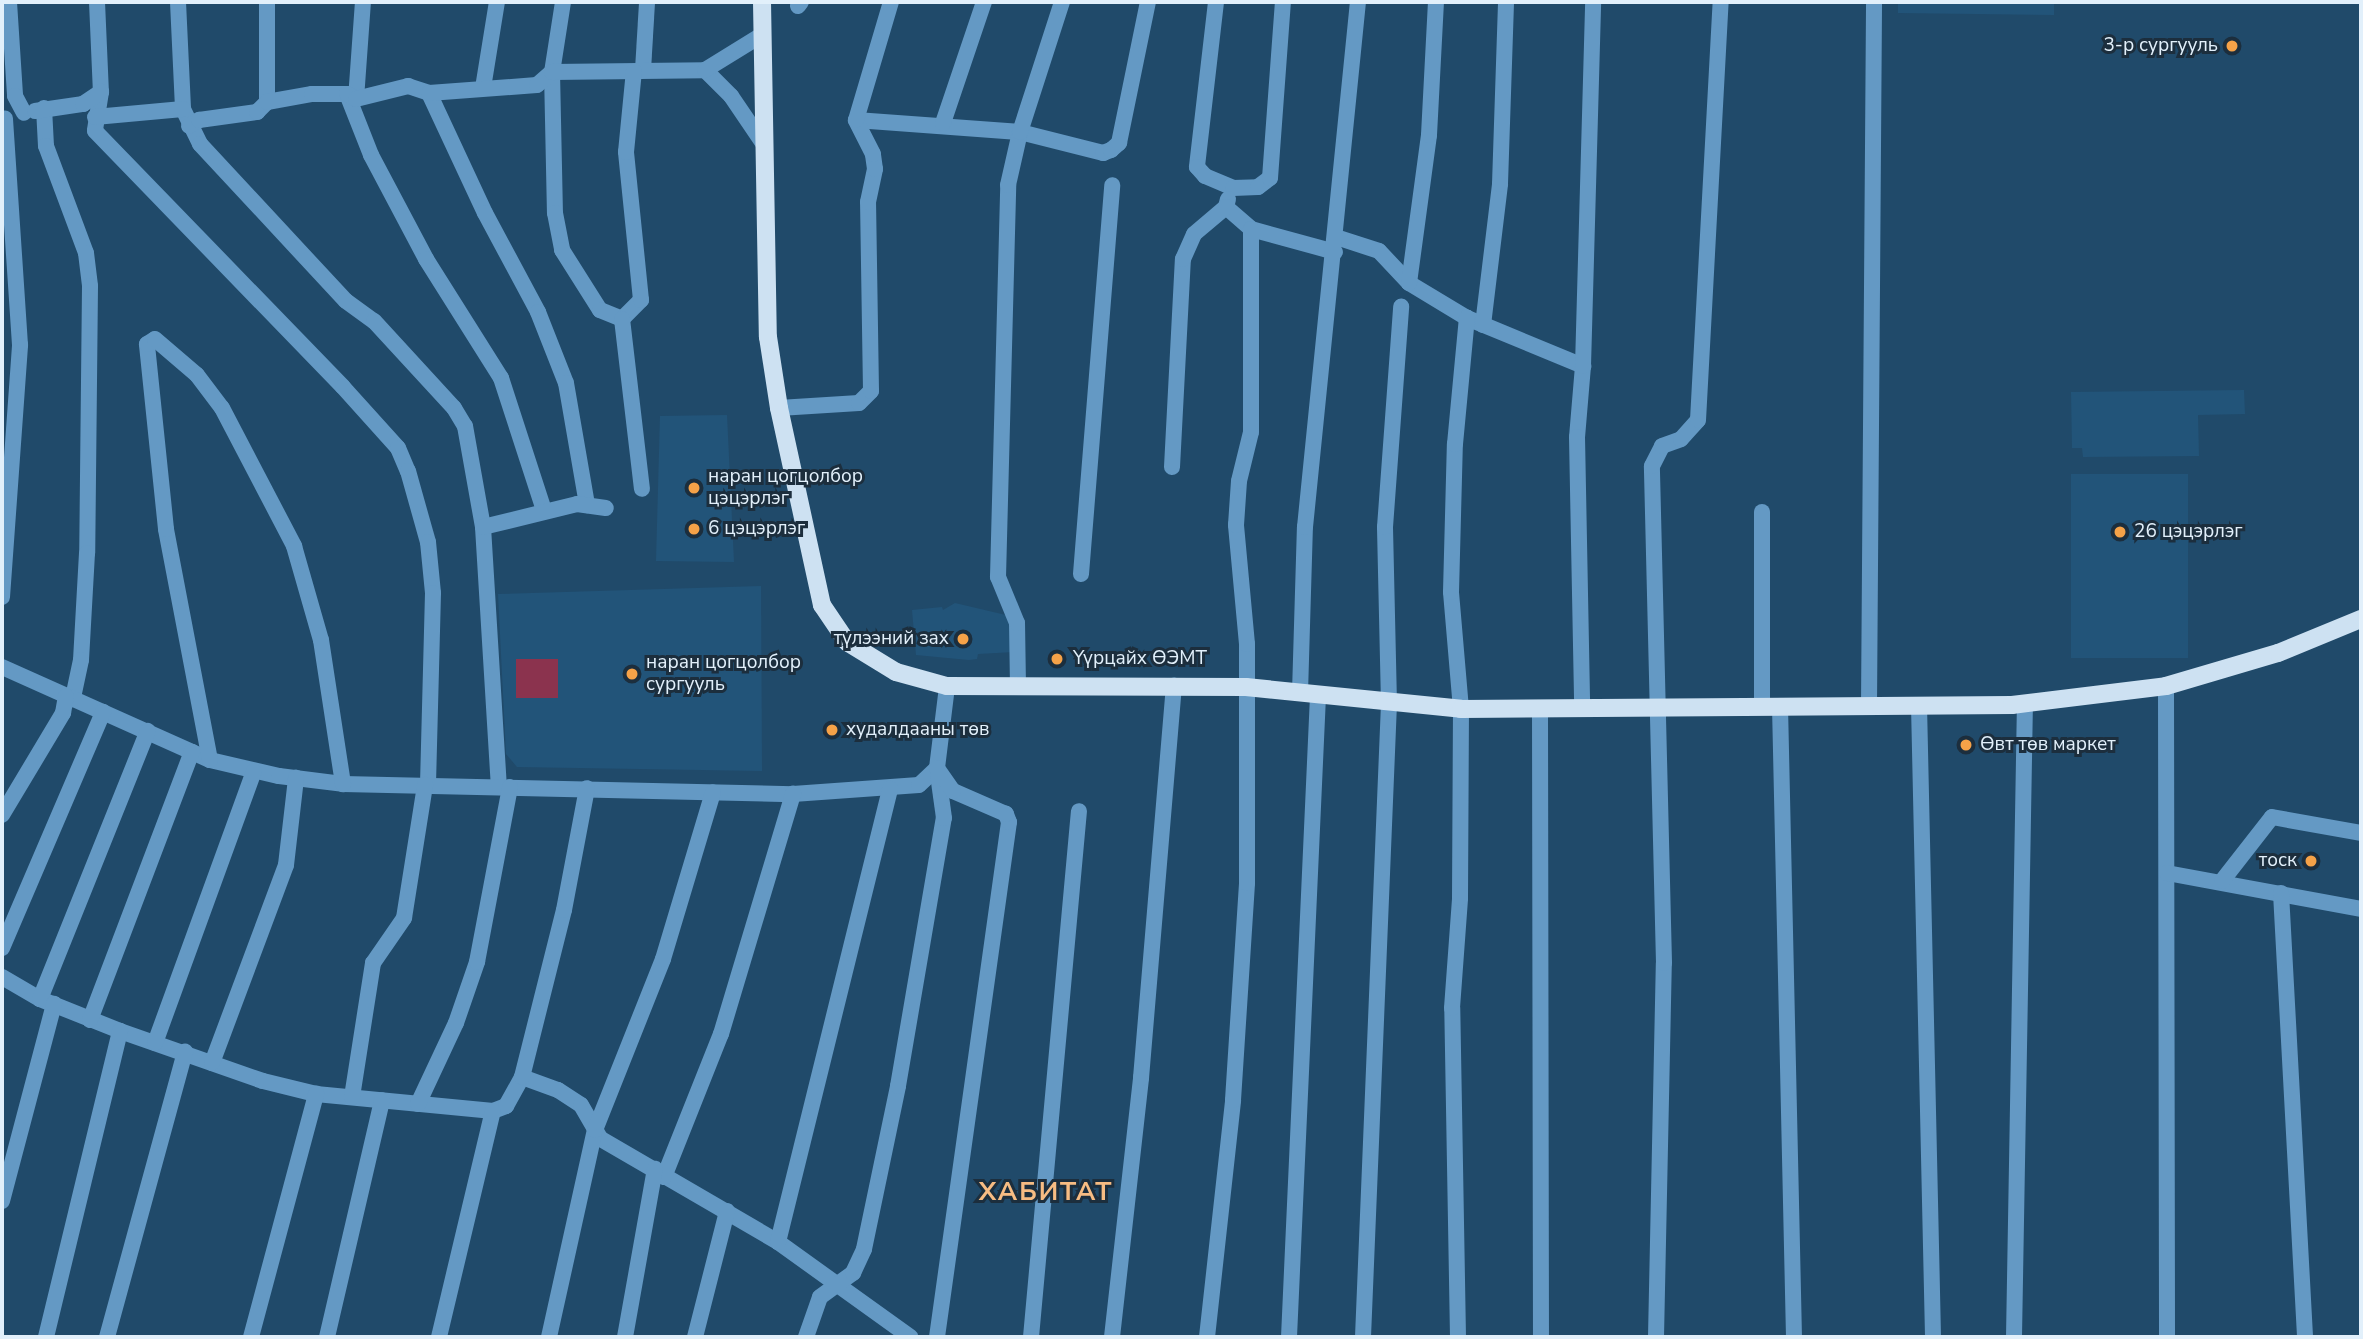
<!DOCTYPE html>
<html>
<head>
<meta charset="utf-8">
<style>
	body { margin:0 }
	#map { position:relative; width:2363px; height:1339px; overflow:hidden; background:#204a6a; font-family:"Nunito Sans",sans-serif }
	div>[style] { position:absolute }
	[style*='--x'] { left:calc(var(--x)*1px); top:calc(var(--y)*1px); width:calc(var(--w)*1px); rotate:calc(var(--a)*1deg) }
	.built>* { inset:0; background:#225479; transform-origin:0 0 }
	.green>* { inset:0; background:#8b334e; transform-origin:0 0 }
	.minor>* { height:16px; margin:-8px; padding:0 8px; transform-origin:8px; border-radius:8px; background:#6499c4 }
	.major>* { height:18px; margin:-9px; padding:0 9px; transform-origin:9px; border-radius:9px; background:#cde1f2 }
	.dots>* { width:19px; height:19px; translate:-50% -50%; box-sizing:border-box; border:4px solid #1c2e3d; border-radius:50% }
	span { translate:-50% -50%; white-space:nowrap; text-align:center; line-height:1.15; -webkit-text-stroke:6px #1c2e3d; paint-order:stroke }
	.poi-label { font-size:19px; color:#e2f0fb }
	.right { translate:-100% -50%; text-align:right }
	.left { translate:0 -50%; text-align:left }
	.district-label { font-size:26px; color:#f7bc83; font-weight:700; letter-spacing:2px }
	.frame { position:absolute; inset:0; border:4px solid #e2f0fb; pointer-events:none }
</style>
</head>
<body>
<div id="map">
	<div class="built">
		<i style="clip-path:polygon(1898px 2px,2054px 2px,2054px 15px,1898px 13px)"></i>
		<i style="clip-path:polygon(2244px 390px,2245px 414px,2198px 415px,2199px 456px,2083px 457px,2082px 448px,2072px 448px,2071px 392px)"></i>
		<i style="clip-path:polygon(727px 415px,734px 562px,656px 561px,660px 416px)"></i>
		<i style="left:2188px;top:474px;width:184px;height:117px;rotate:90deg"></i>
		<i style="clip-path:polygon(761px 586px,762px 771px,517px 767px,506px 754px,498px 594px)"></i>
		<i style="clip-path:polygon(955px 603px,1010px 616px,1014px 652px,978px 654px,977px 659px,969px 660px,916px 655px,912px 610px,942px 607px,943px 610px)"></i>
	</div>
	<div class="green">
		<i style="left:558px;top:659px;width:39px;height:42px;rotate:90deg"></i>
	</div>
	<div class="minor">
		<i style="--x:9;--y:2;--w:94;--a:86.3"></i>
		<i style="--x:15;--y:96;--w:19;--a:62"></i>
		<i style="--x:97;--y:2;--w:90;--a:87.5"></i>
		<i style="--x:101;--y:92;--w:39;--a:99"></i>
		<i style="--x:95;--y:131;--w:356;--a:45.9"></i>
		<i style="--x:343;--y:387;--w:82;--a:48"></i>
		<i style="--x:398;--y:448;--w:25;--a:67"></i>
		<i style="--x:408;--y:471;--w:74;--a:74.3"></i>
		<i style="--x:428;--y:542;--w:51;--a:84.4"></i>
		<i style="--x:433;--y:593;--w:193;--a:91.5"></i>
		<i style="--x:178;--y:2;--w:107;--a:87.3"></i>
		<i style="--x:183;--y:109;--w:39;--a:64"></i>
		<i style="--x:200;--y:144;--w:214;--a:47.1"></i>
		<i style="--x:346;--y:301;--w:34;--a:36"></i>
		<i style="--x:374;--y:321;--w:118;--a:47.4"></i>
		<i style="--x:454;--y:408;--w:21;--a:59"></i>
		<i style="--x:465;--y:426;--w:103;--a:79.9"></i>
		<i style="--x:483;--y:527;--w:260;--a:86.5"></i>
		<i style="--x:267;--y:2;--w:100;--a:90"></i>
		<i style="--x:563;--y:2;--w:71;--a:98.9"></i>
		<i style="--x:552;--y:72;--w:141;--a:88.8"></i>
		<i style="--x:555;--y:213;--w:38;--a:79"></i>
		<i style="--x:562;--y:250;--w:71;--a:57.7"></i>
		<i style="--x:600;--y:310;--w:24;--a:22"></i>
		<i style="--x:1216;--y:2;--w:166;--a:96.6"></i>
		<i style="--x:1197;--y:167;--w:12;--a:48"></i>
		<i style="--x:1205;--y:176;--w:30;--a:23"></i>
		<i style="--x:1233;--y:188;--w:25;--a:-2"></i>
		<i style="--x:1258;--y:187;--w:15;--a:-37"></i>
		<i style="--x:1270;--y:178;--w:176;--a:-85.8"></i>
		<i style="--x:798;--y:6;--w:5;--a:-53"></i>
		<i style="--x:643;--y:70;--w:68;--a:-86.6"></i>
		<i style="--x:705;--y:70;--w:37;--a:45"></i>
		<i style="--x:731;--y:96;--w:57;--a:55.8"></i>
		<i style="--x:483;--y:88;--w:87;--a:-80.8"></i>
		<i style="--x:429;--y:93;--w:132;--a:65"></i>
		<i style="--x:485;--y:213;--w:112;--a:61.8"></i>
		<i style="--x:538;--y:312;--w:76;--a:68.5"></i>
		<i style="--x:566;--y:383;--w:124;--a:80.2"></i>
		<i style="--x:347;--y:94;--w:66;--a:68.5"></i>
		<i style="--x:371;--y:155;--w:118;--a:62.1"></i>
		<i style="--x:426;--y:259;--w:141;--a:57.8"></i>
		<i style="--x:501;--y:378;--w:139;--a:72"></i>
		<i style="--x:356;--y:99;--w:97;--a:-85.9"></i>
		<i style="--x:44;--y:108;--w:38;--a:87"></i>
		<i style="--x:46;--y:146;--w:114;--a:69.5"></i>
		<i style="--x:86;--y:253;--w:33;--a:83"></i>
		<i style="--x:90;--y:286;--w:267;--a:90.6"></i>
		<i style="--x:87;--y:553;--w:107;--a:93.2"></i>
		<i style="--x:81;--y:660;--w:40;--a:102"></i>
		<i style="--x:35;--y:111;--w:49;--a:-8.3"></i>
		<i style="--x:83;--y:104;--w:22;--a:-34"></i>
		<i style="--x:95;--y:117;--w:88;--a:-5.2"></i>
		<i style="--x:856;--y:120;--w:164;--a:4.2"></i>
		<i style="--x:1020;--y:132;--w:86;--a:14.2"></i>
		<i style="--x:1103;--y:153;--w:9;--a:-21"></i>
		<i style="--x:1111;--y:150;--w:11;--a:-41"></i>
		<i style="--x:1119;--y:143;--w:144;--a:-78.4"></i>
		<i style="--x:943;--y:123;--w:128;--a:-71.3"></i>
		<i style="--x:189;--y:126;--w:12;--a:-31"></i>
		<i style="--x:199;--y:120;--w:59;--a:-7.9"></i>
		<i style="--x:257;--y:112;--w:14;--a:-45"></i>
		<i style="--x:267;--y:102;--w:46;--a:-10.1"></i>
		<i style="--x:312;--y:94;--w:35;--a:0"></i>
		<i style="--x:347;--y:94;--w:10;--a:29"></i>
		<i style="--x:356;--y:99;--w:54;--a:-14"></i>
		<i style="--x:408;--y:86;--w:22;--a:18"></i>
		<i style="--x:429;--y:93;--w:108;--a:-4.2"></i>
		<i style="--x:537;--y:85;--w:20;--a:-41"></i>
		<i style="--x:552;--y:72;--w:153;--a:-0.7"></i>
		<i style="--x:705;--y:70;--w:67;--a:-31.6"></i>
		<i style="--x:1228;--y:199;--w:8;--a:104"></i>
		<i style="--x:1226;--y:207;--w:33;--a:41"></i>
		<i style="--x:1251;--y:229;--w:87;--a:15.3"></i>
		<i style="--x:1336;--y:237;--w:45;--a:18"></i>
		<i style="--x:1379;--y:251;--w:44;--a:46.8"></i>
		<i style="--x:1409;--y:283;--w:68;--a:31.1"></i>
		<i style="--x:1467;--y:318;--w:126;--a:22.5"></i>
		<i style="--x:1583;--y:366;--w:71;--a:94.8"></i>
		<i style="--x:1577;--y:437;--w:271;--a:88.9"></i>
		<i style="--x:1409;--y:283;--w:149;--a:-82.3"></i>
		<i style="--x:1429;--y:135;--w:133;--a:-87"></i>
		<i style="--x:622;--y:319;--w:27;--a:-45"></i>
		<i style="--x:641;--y:300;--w:149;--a:-95.8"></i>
		<i style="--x:626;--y:152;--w:81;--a:-84.4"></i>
		<i style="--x:622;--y:319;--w:171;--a:83.3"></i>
		<i style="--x:1483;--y:325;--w:142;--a:-83.1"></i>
		<i style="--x:1500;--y:184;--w:182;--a:-88.1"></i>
		<i style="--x:1583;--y:366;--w:364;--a:-88.4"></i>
		<i style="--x:779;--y:408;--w:80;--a:-3.6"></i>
		<i style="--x:859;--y:403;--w:17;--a:-45"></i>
		<i style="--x:871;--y:391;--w:189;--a:-90.9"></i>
		<i style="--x:868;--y:202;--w:34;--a:-78"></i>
		<i style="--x:875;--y:169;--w:15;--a:-98"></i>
		<i style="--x:873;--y:154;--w:38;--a:-117"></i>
		<i style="--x:856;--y:120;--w:123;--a:-73.5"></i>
		<i style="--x:1172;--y:467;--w:208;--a:-87"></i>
		<i style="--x:1183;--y:259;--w:27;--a:-66"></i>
		<i style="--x:1194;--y:234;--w:42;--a:-40.2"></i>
		<i style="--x:483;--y:527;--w:97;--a:-13.7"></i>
		<i style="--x:577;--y:504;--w:29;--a:8"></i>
		<i style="--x:1081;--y:574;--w:390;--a:-85.4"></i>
		<i style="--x:2;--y:597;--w:253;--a:-85.9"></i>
		<i style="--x:20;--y:345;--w:227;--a:-93.8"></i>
		<i style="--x:2;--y:667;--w:228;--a:24.1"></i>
		<i style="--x:210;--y:760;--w:71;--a:13.1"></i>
		<i style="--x:279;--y:776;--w:64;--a:7.1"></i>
		<i style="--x:343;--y:784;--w:450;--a:1.3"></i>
		<i style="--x:793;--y:794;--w:126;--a:-4.1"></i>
		<i style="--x:919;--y:785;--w:25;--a:-43"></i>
		<i style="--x:937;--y:768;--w:83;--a:-83"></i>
		<i style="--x:1018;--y:686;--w:63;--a:-90.9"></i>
		<i style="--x:1017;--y:623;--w:50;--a:-112.4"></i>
		<i style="--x:998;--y:577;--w:392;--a:-88.5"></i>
		<i style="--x:1008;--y:185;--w:54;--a:-77.2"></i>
		<i style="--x:1020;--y:132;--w:137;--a:-72.1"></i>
		<i style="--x:2166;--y:686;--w:651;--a:89.91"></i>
		<i style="--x:1300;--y:693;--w:166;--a:-88.3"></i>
		<i style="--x:1305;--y:527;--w:528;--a:-84.24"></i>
		<i style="--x:1919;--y:705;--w:632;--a:88.73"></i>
		<i style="--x:1762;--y:706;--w:194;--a:-90"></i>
		<i style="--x:1780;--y:706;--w:631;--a:88.73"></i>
		<i style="--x:1869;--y:706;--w:704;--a:-89.59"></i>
		<i style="--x:1540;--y:708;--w:629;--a:89.91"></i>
		<i style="--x:210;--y:760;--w:235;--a:-100.8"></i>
		<i style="--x:166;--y:529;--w:186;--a:-95.9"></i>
		<i style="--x:147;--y:344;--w:9;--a:-32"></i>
		<i style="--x:155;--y:339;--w:55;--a:40.6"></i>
		<i style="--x:197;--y:375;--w:41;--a:52.9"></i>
		<i style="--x:222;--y:408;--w:156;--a:62.4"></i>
		<i style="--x:294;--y:546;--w:98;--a:74"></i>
		<i style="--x:321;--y:640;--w:146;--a:81.3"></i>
		<i style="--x:2;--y:815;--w:119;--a:-59.1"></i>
		<i style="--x:63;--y:713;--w:17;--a:-80"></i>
		<i style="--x:2167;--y:873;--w:197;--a:10.5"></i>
		<i style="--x:2222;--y:881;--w:81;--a:-52"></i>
		<i style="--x:2272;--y:817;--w:90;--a:10.2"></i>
		<i style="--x:2281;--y:893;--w:445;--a:86.9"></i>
		<i style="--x:2;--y:948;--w:257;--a:-66.8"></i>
		<i style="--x:2;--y:977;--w:44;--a:30.1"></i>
		<i style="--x:40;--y:999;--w:86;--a:21.8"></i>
		<i style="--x:120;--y:1031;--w:151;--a:19.3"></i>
		<i style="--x:263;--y:1081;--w:55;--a:13.8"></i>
		<i style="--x:316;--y:1094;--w:178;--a:5.5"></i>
		<i style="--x:493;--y:1111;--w:14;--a:-21"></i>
		<i style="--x:506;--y:1106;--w:33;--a:-61"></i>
		<i style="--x:522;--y:1077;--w:38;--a:20"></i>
		<i style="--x:558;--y:1090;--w:27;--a:33"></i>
		<i style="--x:581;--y:1105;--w:39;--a:60"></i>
		<i style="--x:601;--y:1139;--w:205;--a:30.2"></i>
		<i style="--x:778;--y:1242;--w:163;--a:35.7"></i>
		<i style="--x:40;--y:999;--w:289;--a:-68.1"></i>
		<i style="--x:90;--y:1020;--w:287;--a:-69.2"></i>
		<i style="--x:155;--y:1043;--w:289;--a:-70"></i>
		<i style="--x:212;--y:1063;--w:211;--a:-69.5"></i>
		<i style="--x:286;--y:865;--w:88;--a:-83.4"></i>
		<i style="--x:522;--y:1077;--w:172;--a:-75.9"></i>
		<i style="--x:564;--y:910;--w:124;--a:-79.3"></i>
		<i style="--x:352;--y:1097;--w:136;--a:-81.1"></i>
		<i style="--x:373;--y:963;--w:55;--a:-55.4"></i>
		<i style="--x:404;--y:918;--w:135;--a:-81"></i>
		<i style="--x:418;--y:1104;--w:89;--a:-64.9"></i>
		<i style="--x:456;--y:1023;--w:65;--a:-71"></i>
		<i style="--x:477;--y:962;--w:178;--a:-79.3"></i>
		<i style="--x:664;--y:1177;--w:154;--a:-68.3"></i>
		<i style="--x:721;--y:1034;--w:251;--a:-73.3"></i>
		<i style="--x:2;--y:1201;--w:204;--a:-75.2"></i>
		<i style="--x:778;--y:1242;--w:467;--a:-76.1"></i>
		<i style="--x:46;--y:1337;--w:315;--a:-76.4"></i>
		<i style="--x:107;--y:1337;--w:296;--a:-74.7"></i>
		<i style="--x:251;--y:1337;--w:252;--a:-75"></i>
		<i style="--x:327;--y:1337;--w:243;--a:-76.9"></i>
		<i style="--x:439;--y:1337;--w:232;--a:-76.6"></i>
		<i style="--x:549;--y:1337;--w:212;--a:-77.5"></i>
		<i style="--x:595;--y:1130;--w:184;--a:-68.3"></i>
		<i style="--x:663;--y:959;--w:174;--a:-73.3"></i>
		<i style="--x:625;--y:1337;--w:171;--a:-79.9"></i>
		<i style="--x:695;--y:1337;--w:130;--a:-75.7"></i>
		<i style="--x:806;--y:1337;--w:42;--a:-70.7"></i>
		<i style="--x:820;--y:1297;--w:41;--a:-36"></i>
		<i style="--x:853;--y:1273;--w:26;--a:-65"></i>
		<i style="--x:864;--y:1249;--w:167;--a:-78.2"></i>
		<i style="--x:898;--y:1086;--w:272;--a:-80.3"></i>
		<i style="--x:944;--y:818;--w:43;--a:-97.9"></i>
		<i style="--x:937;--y:1337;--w:520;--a:-82.04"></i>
		<i style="--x:1009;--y:822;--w:9;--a:-111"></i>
		<i style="--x:1006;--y:814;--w:58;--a:-156.5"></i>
		<i style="--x:953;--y:791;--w:28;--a:-125"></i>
		<i style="--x:1031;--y:1337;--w:528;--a:-84.79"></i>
		<i style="--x:1112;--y:1337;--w:261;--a:-83.6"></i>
		<i style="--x:1141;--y:1078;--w:394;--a:-85.2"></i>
		<i style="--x:1207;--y:1337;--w:238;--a:-83.7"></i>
		<i style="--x:1233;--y:1100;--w:217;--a:-86.3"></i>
		<i style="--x:1247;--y:883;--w:239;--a:-90"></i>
		<i style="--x:1247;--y:644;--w:120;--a:-95.3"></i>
		<i style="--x:1236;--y:525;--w:44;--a:-86.1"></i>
		<i style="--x:1239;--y:481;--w:50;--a:-76.2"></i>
		<i style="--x:1251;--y:432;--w:203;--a:-90"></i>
		<i style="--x:1289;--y:1337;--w:643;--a:-87.41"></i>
		<i style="--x:1363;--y:1337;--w:634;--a:-87.65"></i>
		<i style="--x:1389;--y:704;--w:177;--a:-91.3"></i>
		<i style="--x:1385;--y:527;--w:221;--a:-85.8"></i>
		<i style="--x:1458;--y:1337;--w:329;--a:-91"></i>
		<i style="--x:1452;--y:1008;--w:110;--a:-85.8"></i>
		<i style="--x:1460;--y:898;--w:189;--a:-89.7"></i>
		<i style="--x:1461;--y:709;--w:117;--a:-94.9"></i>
		<i style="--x:1451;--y:592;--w:148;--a:-88.5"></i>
		<i style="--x:1455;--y:444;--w:127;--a:-84.6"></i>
		<i style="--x:1656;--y:1337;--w:374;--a:-88.8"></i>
		<i style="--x:1664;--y:963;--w:497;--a:-91.4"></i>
		<i style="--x:1652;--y:466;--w:22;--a:-63"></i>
		<i style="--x:1662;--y:446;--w:20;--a:-20"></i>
		<i style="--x:1681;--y:439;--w:25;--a:-48"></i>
		<i style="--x:1698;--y:420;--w:419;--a:-86.9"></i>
		<i style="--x:2014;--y:1337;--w:634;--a:-89.01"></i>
	</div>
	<div class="major">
		<i style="--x:762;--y:2;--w:335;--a:89"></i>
		<i style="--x:768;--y:337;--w:72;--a:81.2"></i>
		<i style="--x:779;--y:408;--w:202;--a:77.7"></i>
		<i style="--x:822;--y:605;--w:45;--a:56"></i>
		<i style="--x:847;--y:642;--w:57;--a:31.5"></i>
		<i style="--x:896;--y:672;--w:53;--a:15.4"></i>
		<i style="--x:947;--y:686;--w:299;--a:0.2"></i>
		<i style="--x:1246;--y:687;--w:216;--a:5.8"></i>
		<i style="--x:1461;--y:709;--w:551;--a:-0.42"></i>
		<i style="--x:2012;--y:705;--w:155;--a:-7"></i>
		<i style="--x:2166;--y:686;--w:117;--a:-16.4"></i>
		<i style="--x:2278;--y:653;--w:90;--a:-22.3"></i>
	</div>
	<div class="dots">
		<i style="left:2232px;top:46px;background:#f6a248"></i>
		<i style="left:694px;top:488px;background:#f6a248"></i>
		<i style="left:694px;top:529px;background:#f6a248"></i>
		<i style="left:2120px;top:532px;background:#f6a248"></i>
		<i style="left:963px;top:639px;background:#f6a248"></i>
		<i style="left:1057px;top:659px;background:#f6a248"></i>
		<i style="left:632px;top:674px;background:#f6a248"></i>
		<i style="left:832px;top:730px;background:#f6a248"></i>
		<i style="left:1966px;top:745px;background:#f6a248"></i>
		<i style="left:2311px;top:861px;background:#f6a248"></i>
	</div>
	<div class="poi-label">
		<span class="right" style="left:2218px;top:46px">3-р сургууль</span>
		<span class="left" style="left:708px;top:488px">наран цогцолбор<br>цэцэрлэг</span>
		<span class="left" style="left:708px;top:529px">6 цэцэрлэг</span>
		<span class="left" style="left:2134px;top:532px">26 цэцэрлэг</span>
		<span class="right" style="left:949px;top:639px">түлээний зах</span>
		<span class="left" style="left:1073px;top:659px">Үүрцайх ӨЭМТ</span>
		<span class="left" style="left:646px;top:674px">наран цогцолбор<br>сургууль</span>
		<span class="left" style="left:846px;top:730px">худалдааны төв</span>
		<span class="left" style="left:1980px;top:745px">Өвт төв маркет</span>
		<span class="right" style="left:2297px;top:861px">тоск</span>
	</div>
	<div class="district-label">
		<span style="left:1046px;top:1192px">ХАБИТАТ</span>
	</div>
	<div class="frame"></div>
</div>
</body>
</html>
